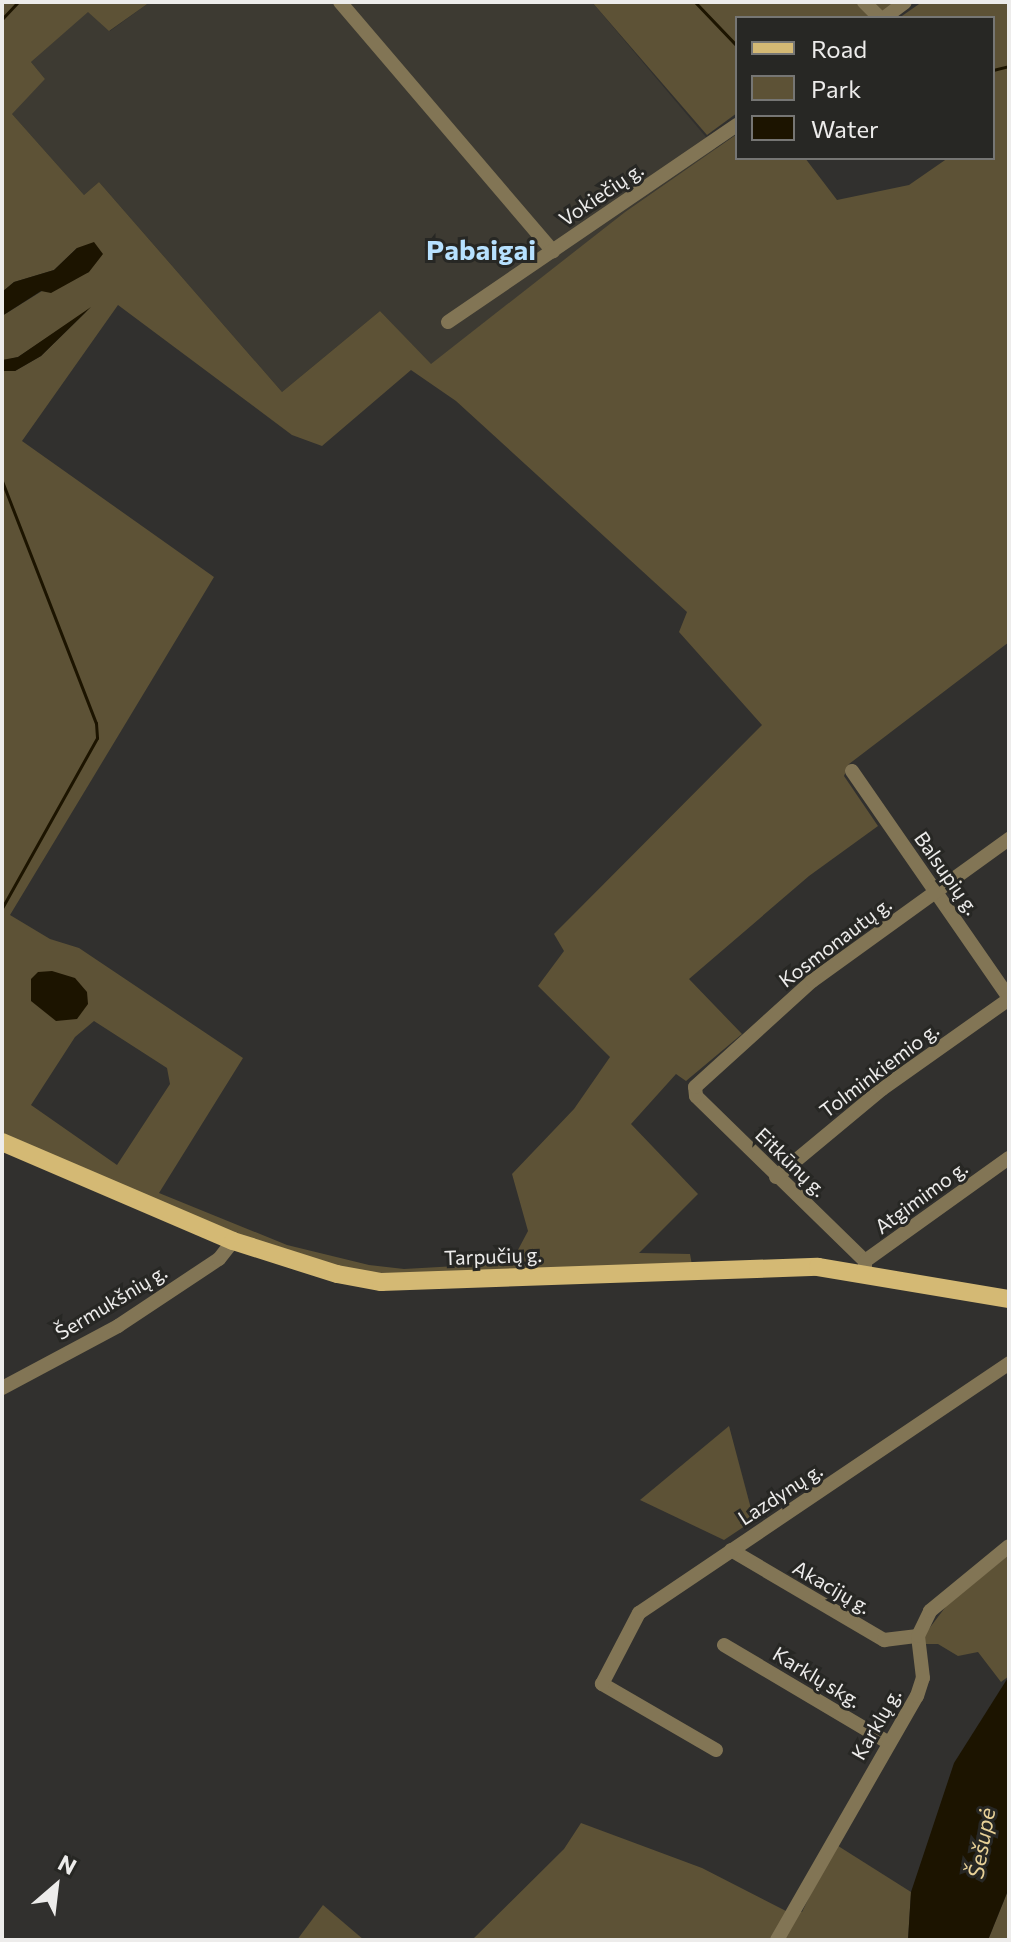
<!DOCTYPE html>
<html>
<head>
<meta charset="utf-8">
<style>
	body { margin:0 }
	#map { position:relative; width:1011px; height:1942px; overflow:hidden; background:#31302e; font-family:Commissioner,sans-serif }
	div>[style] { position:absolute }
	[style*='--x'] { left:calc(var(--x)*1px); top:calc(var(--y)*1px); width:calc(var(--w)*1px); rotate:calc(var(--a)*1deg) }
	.built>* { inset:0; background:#3d3a32 }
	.green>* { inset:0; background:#5d5236 }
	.water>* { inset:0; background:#1c1400 }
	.stream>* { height:3px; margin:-1.5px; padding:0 1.5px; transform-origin:1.5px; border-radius:1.5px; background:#1c1400 }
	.minor>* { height:14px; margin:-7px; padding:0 7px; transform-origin:7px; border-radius:7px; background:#827555 }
	.major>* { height:18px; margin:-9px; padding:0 9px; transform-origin:9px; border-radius:9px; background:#d4b974 }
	span { translate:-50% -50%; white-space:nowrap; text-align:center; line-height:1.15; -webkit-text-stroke:6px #272724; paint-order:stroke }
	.street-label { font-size:20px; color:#edeceb }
	.water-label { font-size:22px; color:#e8d197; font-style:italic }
	.district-label { font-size:28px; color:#b7e1ff; font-weight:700 }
	.frame { position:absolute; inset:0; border:4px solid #edeceb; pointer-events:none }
	.legend { position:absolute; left:735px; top:16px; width:260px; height:144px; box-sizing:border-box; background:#272724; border:2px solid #767674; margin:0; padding:10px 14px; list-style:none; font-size:24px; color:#edeceb }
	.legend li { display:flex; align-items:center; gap:16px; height:40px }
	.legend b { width:40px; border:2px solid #767674 }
	.north { position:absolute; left:16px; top:1846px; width:80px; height:80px; -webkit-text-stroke:6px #272724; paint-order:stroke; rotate:28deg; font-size:22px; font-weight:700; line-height:32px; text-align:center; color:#edeceb }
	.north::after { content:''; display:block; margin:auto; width:28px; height:36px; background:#edeceb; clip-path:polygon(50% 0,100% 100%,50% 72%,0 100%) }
</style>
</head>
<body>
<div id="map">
	<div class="built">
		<i style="clip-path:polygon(150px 2px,592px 2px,716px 149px,625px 212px,431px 365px,380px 311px,282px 392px,99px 182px,84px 195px,11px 113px,45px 79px,31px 62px,88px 11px,110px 31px)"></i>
	</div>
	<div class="green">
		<i style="clip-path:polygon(evenodd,2px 2px,150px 2px,109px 31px,88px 12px,31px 62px,45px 79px,12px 114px,84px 195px,99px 182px,282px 392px,380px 311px,431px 364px,625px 212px,737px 134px,737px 158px,805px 158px,837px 200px,909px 185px,948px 158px,993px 158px,993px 18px,899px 18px,922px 2px,1009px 2px,1009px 642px,849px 764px,844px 776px,878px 826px,809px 876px,689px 979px,742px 1034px,686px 1081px,676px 1074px,631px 1124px,698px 1194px,639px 1253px,690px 1254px,692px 1265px,362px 1275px,275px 1251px,2px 1138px,2px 371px,15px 371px,41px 356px,87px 311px,18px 357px,3px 361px,2px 316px,42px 291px,89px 272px,77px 248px,54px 270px,14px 282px,2px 292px,2px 2px,118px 305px,292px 435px,322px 446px,411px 370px,456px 401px,687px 612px,679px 632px,762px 725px,554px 934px,564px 951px,538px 986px,610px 1057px,574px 1109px,512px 1174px,528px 1231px,511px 1263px,404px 1269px,369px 1265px,287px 1245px,159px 1193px,243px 1058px,79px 948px,50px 939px,10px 915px,214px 577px,22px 441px,118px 305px,2px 2px,94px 1021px,167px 1068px,170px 1084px,117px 1165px,31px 1105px,75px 1037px,94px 1021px)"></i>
		<i style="clip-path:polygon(592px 2px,905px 2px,884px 18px,737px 18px,737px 113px,707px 135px)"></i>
		<i style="clip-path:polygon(729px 1426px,754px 1520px,724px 1540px,640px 1500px)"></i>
		<i style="clip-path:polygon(1009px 1555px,1009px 1676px,1001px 1682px,978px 1652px,958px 1656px,938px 1644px,925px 1644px,925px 1634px,947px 1605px)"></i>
		<i style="clip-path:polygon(581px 1823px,702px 1868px,786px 1911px,802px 1912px,835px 1844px,911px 1892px,908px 1940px,472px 1940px,564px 1849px)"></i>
		<i style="clip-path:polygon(1009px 1888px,1009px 1940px,988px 1940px)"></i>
		<i style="clip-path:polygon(323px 1905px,364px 1940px,297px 1940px)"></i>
	</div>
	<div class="water">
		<i style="clip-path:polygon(94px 242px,103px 254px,89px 272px,51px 293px,41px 291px,2px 316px,2px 292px,14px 282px,54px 270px,77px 248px)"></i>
		<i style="clip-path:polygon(91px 307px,41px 356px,15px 371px,2px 371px,2px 360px,18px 357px)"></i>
		<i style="clip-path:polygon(52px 971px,75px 978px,87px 992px,88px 1004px,77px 1019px,56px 1021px,31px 1001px,31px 979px,38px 972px)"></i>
		<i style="clip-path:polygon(1009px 1676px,1009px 1888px,988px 1940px,908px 1940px,911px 1892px,954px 1763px)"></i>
	</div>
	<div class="stream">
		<i style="--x:695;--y:2;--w:61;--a:46.3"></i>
		<i style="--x:2;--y:19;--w:23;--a:-47"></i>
		<i style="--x:993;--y:70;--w:16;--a:-14"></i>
		<i style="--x:2;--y:481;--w:260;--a:68.8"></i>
		<i style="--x:96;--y:723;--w:15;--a:86"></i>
		<i style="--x:97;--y:738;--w:195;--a:119.2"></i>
	</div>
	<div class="minor">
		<i style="--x:340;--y:2;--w:328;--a:49.5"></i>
		<i style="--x:864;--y:2;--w:23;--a:45"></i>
		<i style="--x:884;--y:18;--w:26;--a:-37"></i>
		<i style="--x:448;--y:322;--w:350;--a:-34.3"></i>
		<i style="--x:852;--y:771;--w:276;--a:55.3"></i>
		<i style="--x:776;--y:1177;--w:138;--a:-39.7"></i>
		<i style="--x:882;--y:1089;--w:156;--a:-35.3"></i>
		<i style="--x:865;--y:1261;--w:236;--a:-135.7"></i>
		<i style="--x:696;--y:1096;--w:9;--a:-96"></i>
		<i style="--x:695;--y:1087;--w:158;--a:-42.2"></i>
		<i style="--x:812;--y:981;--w:243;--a:-35.8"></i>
		<i style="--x:865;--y:1268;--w:7;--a:-90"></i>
		<i style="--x:865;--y:1261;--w:177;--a:-35.6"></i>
		<i style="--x:2;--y:1388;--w:132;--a:-28.1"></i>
		<i style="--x:118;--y:1326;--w:121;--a:-33.6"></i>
		<i style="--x:219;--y:1259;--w:23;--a:-52"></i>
		<i style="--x:731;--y:1550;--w:178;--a:30.5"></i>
		<i style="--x:884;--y:1640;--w:34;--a:-7"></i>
		<i style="--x:724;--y:1645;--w:192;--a:30.7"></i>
		<i style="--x:716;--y:1750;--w:132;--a:-149.9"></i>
		<i style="--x:602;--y:1684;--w:80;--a:-62.5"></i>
		<i style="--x:639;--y:1613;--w:447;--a:-34"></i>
		<i style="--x:777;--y:1940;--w:281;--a:-60.2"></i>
		<i style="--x:917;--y:1696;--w:19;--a:-72"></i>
		<i style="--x:923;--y:1678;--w:42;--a:-96.8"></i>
		<i style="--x:918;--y:1636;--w:28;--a:-64"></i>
		<i style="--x:930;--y:1611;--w:102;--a:-39.4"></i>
	</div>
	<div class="major">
		<i style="--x:2;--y:1142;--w:251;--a:23.2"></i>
		<i style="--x:233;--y:1241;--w:109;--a:17.6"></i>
		<i style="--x:337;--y:1274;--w:45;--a:10.3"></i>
		<i style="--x:381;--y:1282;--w:437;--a:-2"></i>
		<i style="--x:818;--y:1267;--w:194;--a:9.5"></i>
	</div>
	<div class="street-label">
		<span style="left:601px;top:194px;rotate:-34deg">Vokiečių g.</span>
		<span style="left:947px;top:873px;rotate:55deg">Balsupių g.</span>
		<span style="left:835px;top:942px;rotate:-37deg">Kosmonautų g.</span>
		<span style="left:879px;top:1070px;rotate:-37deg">Tolminkiemio g.</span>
		<span style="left:791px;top:1162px;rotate:44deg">Eitkūnų g.</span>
		<span style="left:921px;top:1197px;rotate:-36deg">Atgimimo g.</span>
		<span style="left:493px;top:1256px;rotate:-2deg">Tarpučių g.</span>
		<span style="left:111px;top:1302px;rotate:-31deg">Šermukšnių g.</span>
		<span style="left:780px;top:1494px;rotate:-33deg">Lazdynų g.</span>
		<span style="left:832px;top:1587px;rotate:30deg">Akacijų g.</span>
		<span style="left:817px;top:1677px;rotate:31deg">Karklų skg.</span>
		<span style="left:876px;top:1724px;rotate:-60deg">Karklų g.</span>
	</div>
	<div class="water-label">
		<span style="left:981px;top:1843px;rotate:-80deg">Šešupė</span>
	</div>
	<div class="district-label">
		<span style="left:481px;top:249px">Pabaigai</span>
	</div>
	<div class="frame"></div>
	<ul class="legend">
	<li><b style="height:10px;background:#d4b974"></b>Road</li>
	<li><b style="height:22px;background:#5d5236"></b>Park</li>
	<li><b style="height:22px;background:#1c1400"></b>Water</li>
	</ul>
	<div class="north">N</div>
</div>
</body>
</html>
